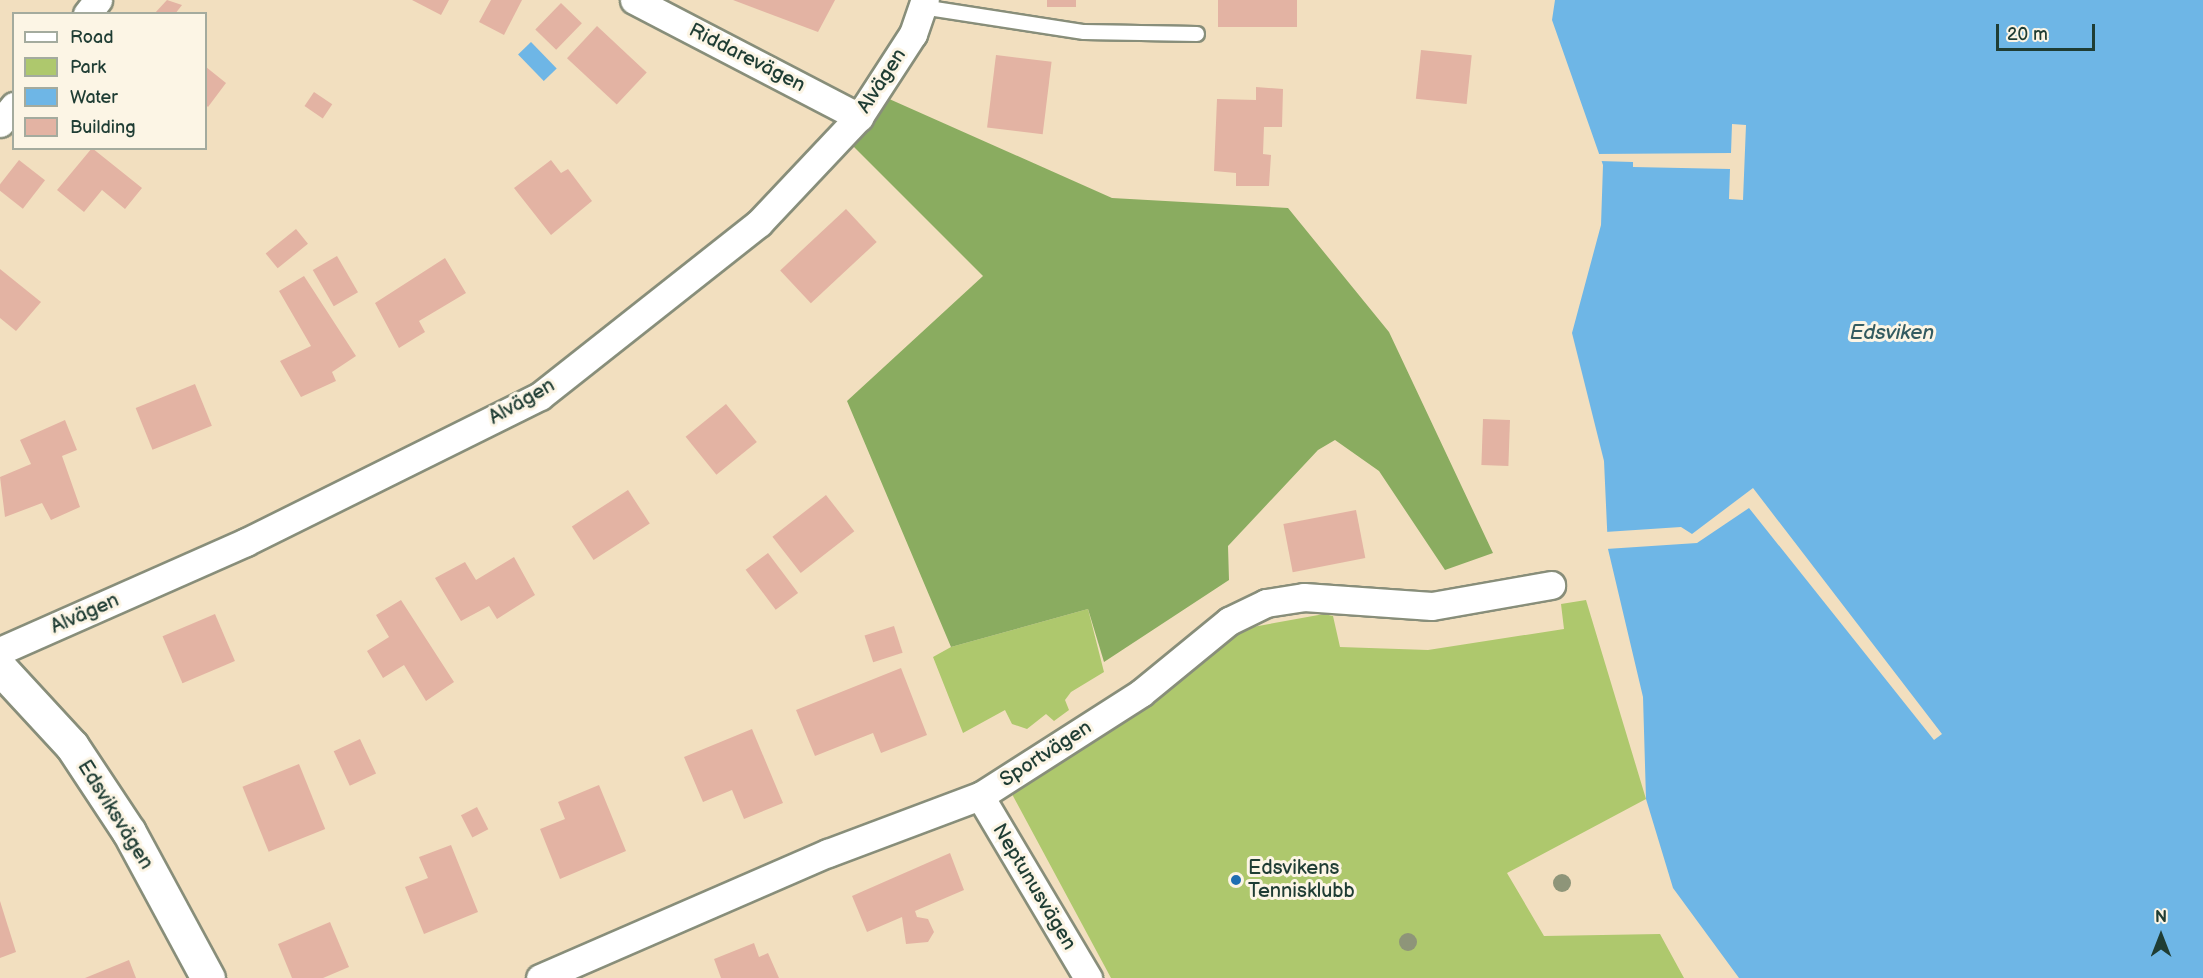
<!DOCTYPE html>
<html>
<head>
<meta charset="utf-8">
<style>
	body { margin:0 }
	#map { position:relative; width:2203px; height:978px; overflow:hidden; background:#f2dfbf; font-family:"Balsamiq Sans",sans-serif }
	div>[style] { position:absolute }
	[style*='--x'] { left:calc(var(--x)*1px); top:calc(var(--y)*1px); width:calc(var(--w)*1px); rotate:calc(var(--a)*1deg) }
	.green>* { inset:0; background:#aec86d }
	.forest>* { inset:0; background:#8aac60 }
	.water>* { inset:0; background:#6eb6e6; transform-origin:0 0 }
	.pier>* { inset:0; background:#f2dfbf }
	.building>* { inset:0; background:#e3b3a3; transform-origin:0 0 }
	.roads { filter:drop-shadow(2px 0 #888e7a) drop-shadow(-2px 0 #888e7a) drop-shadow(0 2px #888e7a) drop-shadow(0 -2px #888e7a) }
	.service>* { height:14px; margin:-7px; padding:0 7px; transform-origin:7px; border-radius:7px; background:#fff }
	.minor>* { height:27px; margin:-13.5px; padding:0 13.5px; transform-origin:13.5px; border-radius:13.5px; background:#fff }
	.tertiary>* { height:33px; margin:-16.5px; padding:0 16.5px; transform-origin:16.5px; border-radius:16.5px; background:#fff }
	.trees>* { width:18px; height:18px; margin:-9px; border-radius:50%; background:#8e9579 }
	.dots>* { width:16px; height:16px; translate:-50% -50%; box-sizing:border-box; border:3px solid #fcf5e5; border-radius:50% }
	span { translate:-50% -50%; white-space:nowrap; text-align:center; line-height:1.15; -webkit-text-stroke:6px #fcf5e5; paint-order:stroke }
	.street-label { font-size:20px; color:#1f3d34 }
	.poi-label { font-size:20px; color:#1f3d34 }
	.left { translate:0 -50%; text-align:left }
	.water-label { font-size:21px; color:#335b60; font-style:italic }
	.legend { position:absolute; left:12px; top:12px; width:195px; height:138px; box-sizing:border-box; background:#fcf5e5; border:2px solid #a4ab9e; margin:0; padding:8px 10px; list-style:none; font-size:18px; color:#1f3d34 }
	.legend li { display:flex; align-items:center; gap:12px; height:30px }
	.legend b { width:30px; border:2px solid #a4ab9e }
	.north { position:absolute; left:2131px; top:906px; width:60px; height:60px; -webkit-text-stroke:4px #fcf5e5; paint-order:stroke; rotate:0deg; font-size:16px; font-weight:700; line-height:24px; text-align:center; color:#1f3d34 }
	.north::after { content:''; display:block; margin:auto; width:21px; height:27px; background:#1f3d34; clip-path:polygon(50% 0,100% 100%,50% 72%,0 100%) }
	.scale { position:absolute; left:1996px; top:24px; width:99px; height:27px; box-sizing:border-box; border:3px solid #1f3d34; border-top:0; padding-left:8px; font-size:18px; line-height:21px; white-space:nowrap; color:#1f3d34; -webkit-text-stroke:4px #fcf5e5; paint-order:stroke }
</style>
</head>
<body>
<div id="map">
	<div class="green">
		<i style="clip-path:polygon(1586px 600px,1646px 799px,1507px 873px,1544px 936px,1660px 934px,1684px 978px,1111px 978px,1006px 783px,1231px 631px,1324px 614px,1333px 616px,1340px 647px,1428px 650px,1564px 629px,1561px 604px)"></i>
		<i style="clip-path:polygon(1088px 609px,1104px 672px,1071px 692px,1065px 700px,1069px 710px,1054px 721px,1046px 714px,1027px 729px,1012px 724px,1005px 710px,963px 733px,933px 657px,951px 647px)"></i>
	</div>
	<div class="forest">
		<i style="clip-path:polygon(887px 98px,1112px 198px,1288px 208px,1389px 332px,1493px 553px,1445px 570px,1379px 471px,1335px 440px,1318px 450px,1228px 546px,1229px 580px,1104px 662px,1088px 609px,951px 647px,847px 401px,983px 276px,850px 143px)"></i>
	</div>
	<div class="water">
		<i style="clip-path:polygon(1555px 0,2203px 0,2203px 978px,1739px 978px,1673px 888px,1646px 799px,1643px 697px,1608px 549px,1604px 461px,1572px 333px,1601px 225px,1603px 165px,1552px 20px)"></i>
		<i style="left:531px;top:42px;width:37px;height:18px;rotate:46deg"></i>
	</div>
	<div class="pier">
		<i style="clip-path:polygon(1732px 124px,1746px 125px,1743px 200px,1729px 199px,1730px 169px,1633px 167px,1633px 162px,1599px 161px,1596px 154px,1731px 153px)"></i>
		<i style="clip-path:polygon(1753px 488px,1942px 734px,1934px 740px,1749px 508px,1697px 543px,1606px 549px,1605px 532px,1681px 527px,1692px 534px)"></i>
	</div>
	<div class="building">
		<i style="clip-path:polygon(167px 0,182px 5px,175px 14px,154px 14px)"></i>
		<i style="clip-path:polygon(412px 0,449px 0,441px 15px)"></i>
		<i style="clip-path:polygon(491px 0,522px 0,504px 35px,479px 22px)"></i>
		<i style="clip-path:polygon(733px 0,835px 0,818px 32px)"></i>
		<i style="left:1047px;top:0;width:29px;height:7px"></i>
		<i style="left:1218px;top:0;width:79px;height:27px"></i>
		<i style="left:561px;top:3px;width:29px;height:37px;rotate:44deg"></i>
		<i style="left:597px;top:26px;width:68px;height:44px;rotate:43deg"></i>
		<i style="left:1421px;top:50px;width:51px;height:49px;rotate:6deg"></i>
		<i style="left:996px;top:55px;width:56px;height:73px;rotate:7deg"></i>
		<i style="clip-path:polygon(206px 67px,226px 83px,208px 107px,206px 105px)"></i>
		<i style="clip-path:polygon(1256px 87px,1283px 89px,1282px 127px,1264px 127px,1263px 154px,1271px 155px,1269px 186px,1236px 186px,1236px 173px,1214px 171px,1217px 99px,1256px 100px)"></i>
		<i style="left:314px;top:92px;width:22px;height:17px;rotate:34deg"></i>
		<i style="clip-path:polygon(92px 148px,142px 188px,125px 209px,102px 190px,84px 212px,57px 190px)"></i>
		<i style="left:19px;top:160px;width:33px;height:36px;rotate:38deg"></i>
		<i style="clip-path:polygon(551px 160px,561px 173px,568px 169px,592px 201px,551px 235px,514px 188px)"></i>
		<i style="left:846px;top:209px;width:45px;height:90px;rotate:47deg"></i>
		<i style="left:296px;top:229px;width:19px;height:39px;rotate:51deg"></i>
		<i style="left:337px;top:256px;width:42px;height:28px;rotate:60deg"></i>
		<i style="clip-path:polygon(445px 258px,466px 293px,419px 321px,425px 332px,399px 348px,375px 303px)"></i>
		<i style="clip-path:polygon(0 269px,41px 302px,16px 331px,0 318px)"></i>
		<i style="clip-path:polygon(304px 276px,356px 356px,332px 372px,336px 381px,301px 397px,280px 361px,311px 346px,279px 291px)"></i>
		<i style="left:195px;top:384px;width:45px;height:64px;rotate:68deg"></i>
		<i style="left:726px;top:404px;width:49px;height:52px;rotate:51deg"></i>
		<i style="left:1483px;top:419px;width:27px;height:46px;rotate:2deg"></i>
		<i style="clip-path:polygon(65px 420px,77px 450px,62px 456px,80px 507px,51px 520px,42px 503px,5px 517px,0 477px,31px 464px,20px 440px)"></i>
		<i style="left:628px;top:490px;width:40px;height:67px;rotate:57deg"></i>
		<i style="left:826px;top:495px;width:46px;height:68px;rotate:52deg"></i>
		<i style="left:1356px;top:510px;width:49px;height:74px;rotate:79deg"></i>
		<i style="left:768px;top:553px;width:50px;height:28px;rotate:53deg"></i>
		<i style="clip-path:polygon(514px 557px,535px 595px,497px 619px,489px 606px,461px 621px,435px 578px,465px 562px,476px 580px)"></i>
		<i style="clip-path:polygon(401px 600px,454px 682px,426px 701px,404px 665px,383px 678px,367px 651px,389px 637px,376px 615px)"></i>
		<i style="left:215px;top:614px;width:51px;height:57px;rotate:67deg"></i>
		<i style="left:894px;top:626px;width:28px;height:31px;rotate:72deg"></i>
		<i style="clip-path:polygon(901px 668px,927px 735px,881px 753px,873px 733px,815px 756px,796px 710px)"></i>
		<i style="clip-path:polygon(752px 729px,783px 803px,744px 819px,732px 790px,703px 802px,684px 757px)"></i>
		<i style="left:360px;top:739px;width:38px;height:29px;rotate:65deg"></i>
		<i style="left:299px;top:764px;width:70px;height:61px;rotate:68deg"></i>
		<i style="clip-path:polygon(599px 785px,626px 851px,560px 879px,540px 829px,565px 819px,558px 802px)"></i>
		<i style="left:477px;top:807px;width:25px;height:18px;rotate:63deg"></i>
		<i style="clip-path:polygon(451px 845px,478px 912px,424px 934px,405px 887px,428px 878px,419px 857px)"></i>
		<i style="clip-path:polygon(950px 853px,964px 890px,915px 911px,917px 917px,928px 919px,934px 932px,928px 942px,906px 944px,902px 917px,867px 932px,852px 896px)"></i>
		<i style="clip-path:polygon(0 901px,16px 952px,0 958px)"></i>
		<i style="clip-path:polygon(330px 922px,349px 967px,323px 978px,292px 978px,278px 944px)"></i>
		<i style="clip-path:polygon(754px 943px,759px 957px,768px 953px,779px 978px,721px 978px,714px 959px)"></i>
		<i style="clip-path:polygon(129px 960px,136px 978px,85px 978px)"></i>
	</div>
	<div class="roads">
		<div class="service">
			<i style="--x:922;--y:7;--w:164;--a:8.8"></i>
			<i style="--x:1084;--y:32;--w:113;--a:1"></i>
		</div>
		<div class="minor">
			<i style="--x:634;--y:0;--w:254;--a:27.5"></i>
			<i style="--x:87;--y:14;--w:18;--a:-52"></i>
			<i style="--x:0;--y:123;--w:22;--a:-51"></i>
			<i style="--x:0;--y:651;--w:269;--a:-23.9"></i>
			<i style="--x:246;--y:542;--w:328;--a:-26.4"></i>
			<i style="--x:540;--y:396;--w:279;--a:-38.3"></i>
			<i style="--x:759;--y:223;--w:146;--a:-46.7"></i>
			<i style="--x:859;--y:117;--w:99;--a:-57"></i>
			<i style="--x:913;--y:34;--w:36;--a:-71"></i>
			<i style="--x:980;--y:796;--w:212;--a:59.3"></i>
			<i style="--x:540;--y:978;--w:314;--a:-23.5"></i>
			<i style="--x:828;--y:853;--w:162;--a:-20.6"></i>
			<i style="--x:980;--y:796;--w:191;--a:-32.6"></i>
			<i style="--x:1141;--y:693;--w:114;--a:-39.3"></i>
			<i style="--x:1229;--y:621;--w:41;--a:-25.9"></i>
			<i style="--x:1266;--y:603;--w:38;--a:-9"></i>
			<i style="--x:1304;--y:597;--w:128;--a:4"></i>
			<i style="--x:1432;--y:606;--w:121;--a:-10"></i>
		</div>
		<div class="tertiary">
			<i style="--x:0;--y:668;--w:106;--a:47.3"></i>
			<i style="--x:72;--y:746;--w:103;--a:56.5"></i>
			<i style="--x:129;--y:832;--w:166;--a:61.6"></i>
		</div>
	</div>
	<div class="trees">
		<i style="left:1562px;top:883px"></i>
		<i style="left:1408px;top:942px"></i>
	</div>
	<div class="dots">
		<i style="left:1236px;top:880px;background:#1f6fb2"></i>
	</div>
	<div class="street-label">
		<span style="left:747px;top:58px;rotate:27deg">Riddarevägen</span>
		<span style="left:882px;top:81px;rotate:-57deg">Alvägen</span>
		<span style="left:522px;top:402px;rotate:-30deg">Alvägen</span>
		<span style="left:85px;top:614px;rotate:-24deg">Alvägen</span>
		<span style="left:1046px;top:754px;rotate:-33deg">Sportvägen</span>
		<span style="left:115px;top:815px;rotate:58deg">Edsviksvägen</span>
		<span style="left:1034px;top:887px;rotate:59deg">Neptunusvägen</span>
	</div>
	<div class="poi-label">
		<span class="left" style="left:1248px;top:880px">Edsvikens<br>Tennisklubb</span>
	</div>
	<div class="water-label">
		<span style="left:1892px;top:333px">Edsviken</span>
	</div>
	<ul class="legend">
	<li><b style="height:8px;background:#fff"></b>Road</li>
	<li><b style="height:16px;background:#aec86d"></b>Park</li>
	<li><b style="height:16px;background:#6eb6e6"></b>Water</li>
	<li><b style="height:16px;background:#e3b3a3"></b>Building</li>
	</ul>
	<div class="north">N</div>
	<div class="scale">20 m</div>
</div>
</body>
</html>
